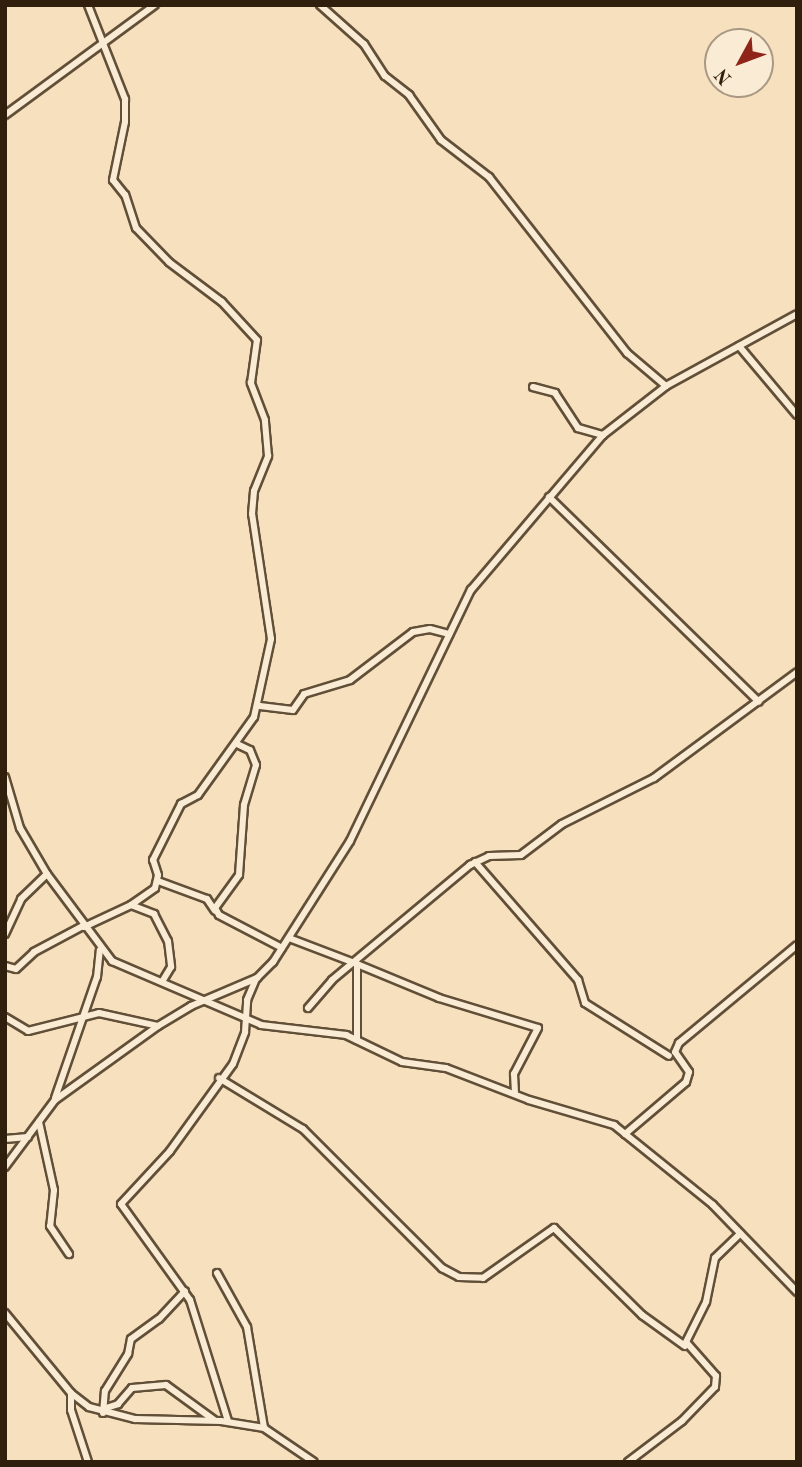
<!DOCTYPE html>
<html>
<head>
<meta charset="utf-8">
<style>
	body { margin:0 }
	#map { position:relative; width:802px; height:1467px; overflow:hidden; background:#f7e0bd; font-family:"Old Standard TT",serif }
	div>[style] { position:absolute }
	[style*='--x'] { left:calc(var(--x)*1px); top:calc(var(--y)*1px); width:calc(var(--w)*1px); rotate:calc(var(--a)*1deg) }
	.roads { filter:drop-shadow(2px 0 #624f38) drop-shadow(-2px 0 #624f38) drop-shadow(0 2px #624f38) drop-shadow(0 -2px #624f38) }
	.street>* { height:6px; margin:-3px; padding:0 3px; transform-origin:3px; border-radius:3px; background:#faebd4 }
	span { translate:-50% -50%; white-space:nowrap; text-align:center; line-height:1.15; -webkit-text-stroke:5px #faebd4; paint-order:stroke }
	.frame { position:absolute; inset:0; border:7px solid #301f0c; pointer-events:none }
	.north { position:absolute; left:704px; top:28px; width:70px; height:70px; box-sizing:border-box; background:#faebd4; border:2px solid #a99984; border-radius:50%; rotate:229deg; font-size:19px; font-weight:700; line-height:28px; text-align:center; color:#301f0c }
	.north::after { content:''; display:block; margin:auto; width:24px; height:32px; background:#8f2418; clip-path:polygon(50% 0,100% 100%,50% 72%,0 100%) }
</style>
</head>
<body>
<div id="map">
	<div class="roads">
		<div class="street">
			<i style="--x:320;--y:5;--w:59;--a:41.6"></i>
			<i style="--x:364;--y:44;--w:38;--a:57"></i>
			<i style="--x:385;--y:76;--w:31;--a:38"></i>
			<i style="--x:409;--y:95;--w:55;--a:54.6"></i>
			<i style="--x:441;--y:140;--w:61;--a:37.6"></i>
			<i style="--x:489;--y:177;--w:224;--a:51.9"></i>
			<i style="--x:627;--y:353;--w:51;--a:40.2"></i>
			<i style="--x:5;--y:115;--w:186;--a:-36.3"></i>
			<i style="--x:739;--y:346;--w:90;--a:50"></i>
			<i style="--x:533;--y:387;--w:23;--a:15"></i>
			<i style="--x:555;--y:393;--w:42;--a:56.7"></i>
			<i style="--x:578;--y:428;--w:26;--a:16"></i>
			<i style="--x:549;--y:497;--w:293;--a:44.3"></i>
			<i style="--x:260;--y:706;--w:33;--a:7"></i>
			<i style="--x:293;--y:710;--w:19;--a:-55"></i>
			<i style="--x:304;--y:694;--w:48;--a:-16.9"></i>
			<i style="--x:350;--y:680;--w:79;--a:-37.3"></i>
			<i style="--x:413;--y:632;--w:17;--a:-10"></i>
			<i style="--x:430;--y:629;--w:20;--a:15"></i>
			<i style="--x:237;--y:744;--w:14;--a:25"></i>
			<i style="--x:250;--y:750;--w:16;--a:68"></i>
			<i style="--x:256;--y:765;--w:42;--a:106.7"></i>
			<i style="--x:244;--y:805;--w:70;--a:94.1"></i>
			<i style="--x:239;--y:875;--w:41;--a:126"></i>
			<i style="--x:215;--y:908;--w:8;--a:60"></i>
			<i style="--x:219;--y:915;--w:71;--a:27.6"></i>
			<i style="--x:5;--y:777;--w:53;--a:73.6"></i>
			<i style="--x:20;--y:828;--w:53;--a:59.6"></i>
			<i style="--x:47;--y:874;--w:109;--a:53.2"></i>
			<i style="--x:112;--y:961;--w:162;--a:23.2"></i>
			<i style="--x:261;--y:1025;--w:86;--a:6.7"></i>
			<i style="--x:346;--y:1035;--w:62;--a:25.7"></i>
			<i style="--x:402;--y:1062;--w:44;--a:7.8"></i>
			<i style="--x:446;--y:1068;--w:89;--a:21.1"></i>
			<i style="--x:529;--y:1100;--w:89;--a:16.4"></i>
			<i style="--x:614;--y:1125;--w:127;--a:38.9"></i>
			<i style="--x:713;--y:1205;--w:121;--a:46"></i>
			<i style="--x:475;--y:862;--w:157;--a:48.9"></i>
			<i style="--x:578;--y:980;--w:24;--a:73"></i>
			<i style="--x:585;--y:1003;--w:99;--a:32.2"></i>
			<i style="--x:158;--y:881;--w:52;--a:20.2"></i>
			<i style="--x:207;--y:899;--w:14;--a:56"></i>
			<i style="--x:131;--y:905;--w:25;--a:21"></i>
			<i style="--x:154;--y:914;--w:30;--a:63"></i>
			<i style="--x:168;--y:941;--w:26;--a:83"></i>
			<i style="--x:171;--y:967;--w:17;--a:121"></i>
			<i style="--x:84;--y:927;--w:52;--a:-25.1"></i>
			<i style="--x:131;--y:905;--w:29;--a:-35"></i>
			<i style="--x:155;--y:888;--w:13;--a:-77"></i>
			<i style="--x:158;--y:875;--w:16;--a:-108"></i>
			<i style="--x:153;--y:860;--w:63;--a:-63.4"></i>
			<i style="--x:181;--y:804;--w:19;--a:-28"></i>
			<i style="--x:198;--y:795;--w:96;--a:-54.3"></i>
			<i style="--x:254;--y:717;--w:80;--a:-77.7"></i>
			<i style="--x:271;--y:639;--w:126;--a:-98.6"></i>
			<i style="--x:252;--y:514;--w:23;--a:-85"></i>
			<i style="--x:254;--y:491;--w:38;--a:-68"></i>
			<i style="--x:268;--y:456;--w:36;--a:-95"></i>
			<i style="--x:265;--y:420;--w:40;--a:-111"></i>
			<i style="--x:251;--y:383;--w:43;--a:-82.1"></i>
			<i style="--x:257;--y:340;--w:52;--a:-132.6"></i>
			<i style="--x:222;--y:302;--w:66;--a:-143"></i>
			<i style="--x:169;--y:262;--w:47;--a:-134.1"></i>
			<i style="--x:136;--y:228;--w:35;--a:-108"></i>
			<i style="--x:125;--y:195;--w:19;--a:-129"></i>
			<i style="--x:113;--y:180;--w:59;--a:-78.3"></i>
			<i style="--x:125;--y:122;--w:23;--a:-90"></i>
			<i style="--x:125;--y:99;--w:101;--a:-111.5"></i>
			<i style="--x:5;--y:934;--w:38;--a:-65"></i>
			<i style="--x:21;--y:899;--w:36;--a:-44"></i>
			<i style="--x:289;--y:938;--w:73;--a:20.9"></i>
			<i style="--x:357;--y:964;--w:76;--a:90"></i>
			<i style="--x:357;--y:964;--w:89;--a:22.5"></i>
			<i style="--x:439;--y:998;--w:103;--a:16.9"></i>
			<i style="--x:538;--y:1028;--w:52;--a:117.6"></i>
			<i style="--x:514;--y:1074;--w:18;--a:87"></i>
			<i style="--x:5;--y:966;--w:11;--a:15"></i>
			<i style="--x:16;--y:969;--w:25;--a:-43"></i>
			<i style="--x:34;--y:952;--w:55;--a:-28"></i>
			<i style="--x:308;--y:1008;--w:37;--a:-49"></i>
			<i style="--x:332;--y:980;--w:180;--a:-39.8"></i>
			<i style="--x:470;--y:865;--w:21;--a:-25"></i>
			<i style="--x:489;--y:856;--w:32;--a:-2"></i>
			<i style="--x:521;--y:855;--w:51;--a:-37.1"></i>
			<i style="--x:562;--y:824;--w:103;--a:-26.6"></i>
			<i style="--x:654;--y:778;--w:178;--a:-36.5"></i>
			<i style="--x:5;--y:1017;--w:27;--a:31"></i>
			<i style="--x:28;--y:1031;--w:73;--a:-14.2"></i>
			<i style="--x:99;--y:1013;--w:60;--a:12.4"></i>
			<i style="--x:219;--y:1078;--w:98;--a:31.3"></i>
			<i style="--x:303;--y:1129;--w:197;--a:45"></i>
			<i style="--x:442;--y:1268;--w:19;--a:28"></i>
			<i style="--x:459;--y:1277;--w:24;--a:2"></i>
			<i style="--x:483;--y:1278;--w:87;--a:-35.2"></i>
			<i style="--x:554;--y:1228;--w:124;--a:44.7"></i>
			<i style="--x:642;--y:1315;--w:53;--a:35.8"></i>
			<i style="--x:55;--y:1098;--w:128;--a:-70.9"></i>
			<i style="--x:97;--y:977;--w:27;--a:-84"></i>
			<i style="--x:39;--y:1122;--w:70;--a:77.6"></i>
			<i style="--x:54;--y:1190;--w:36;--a:96"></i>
			<i style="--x:50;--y:1226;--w:34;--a:56"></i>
			<i style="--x:625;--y:1134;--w:80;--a:-40.4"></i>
			<i style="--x:686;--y:1082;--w:10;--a:-73"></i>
			<i style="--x:689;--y:1072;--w:24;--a:-125"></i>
			<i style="--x:675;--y:1052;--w:10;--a:-66"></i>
			<i style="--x:679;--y:1043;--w:153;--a:-39.7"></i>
			<i style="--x:5;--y:1139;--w:23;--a:-5"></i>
			<i style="--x:5;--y:1167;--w:84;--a:-53.3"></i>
			<i style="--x:55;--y:1100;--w:127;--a:-35.7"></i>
			<i style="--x:158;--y:1026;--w:39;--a:-31"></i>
			<i style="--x:191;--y:1006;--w:72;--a:-23"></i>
			<i style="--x:257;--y:978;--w:23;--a:-45"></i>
			<i style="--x:273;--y:962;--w:143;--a:-57.5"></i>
			<i style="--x:350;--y:841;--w:279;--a:-64.3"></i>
			<i style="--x:471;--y:590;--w:204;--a:-49.6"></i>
			<i style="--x:603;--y:435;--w:80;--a:-37.9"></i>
			<i style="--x:666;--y:386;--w:149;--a:-28.8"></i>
			<i style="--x:217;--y:1273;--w:62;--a:60.9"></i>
			<i style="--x:247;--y:1327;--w:102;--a:80.4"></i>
			<i style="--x:5;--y:1313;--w:104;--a:50.5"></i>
			<i style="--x:71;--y:1393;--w:23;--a:38"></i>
			<i style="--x:89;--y:1407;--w:48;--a:14.6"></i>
			<i style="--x:135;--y:1419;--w:86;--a:1.3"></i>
			<i style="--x:221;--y:1421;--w:44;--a:9.2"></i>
			<i style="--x:264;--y:1428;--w:60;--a:34.2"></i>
			<i style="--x:71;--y:1393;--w:17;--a:90"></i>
			<i style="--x:71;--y:1410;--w:55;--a:71.9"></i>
			<i style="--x:103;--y:1409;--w:16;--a:-18"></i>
			<i style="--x:118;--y:1404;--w:21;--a:-49"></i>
			<i style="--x:132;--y:1388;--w:34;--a:-5"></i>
			<i style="--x:166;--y:1385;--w:59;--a:36.1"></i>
			<i style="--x:103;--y:1413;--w:22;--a:-85"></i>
			<i style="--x:105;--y:1391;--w:44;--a:-58.1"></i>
			<i style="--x:128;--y:1354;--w:15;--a:-79"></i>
			<i style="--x:131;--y:1339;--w:34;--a:-36"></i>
			<i style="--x:159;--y:1319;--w:38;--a:-47"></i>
			<i style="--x:228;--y:1421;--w:127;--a:-107.4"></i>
			<i style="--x:190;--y:1300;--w:118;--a:-125.7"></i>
			<i style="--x:121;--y:1204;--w:72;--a:-47.2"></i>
			<i style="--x:170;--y:1151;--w:107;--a:-54.1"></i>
			<i style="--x:233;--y:1064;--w:34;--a:-69"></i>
			<i style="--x:245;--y:1032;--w:32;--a:-86"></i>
			<i style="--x:247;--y:1000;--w:23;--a:-67"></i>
			<i style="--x:628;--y:1462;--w:68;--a:-37.2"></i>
			<i style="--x:682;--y:1421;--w:47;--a:-45.9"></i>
			<i style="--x:715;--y:1387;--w:11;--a:-85"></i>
			<i style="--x:716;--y:1376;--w:45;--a:-131.4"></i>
			<i style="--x:686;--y:1342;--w:45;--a:-63.4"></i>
			<i style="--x:706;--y:1302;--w:45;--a:-78.4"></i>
			<i style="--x:715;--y:1258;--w:35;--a:-44"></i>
		</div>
	</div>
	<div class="frame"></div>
	<div class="north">N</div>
</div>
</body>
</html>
